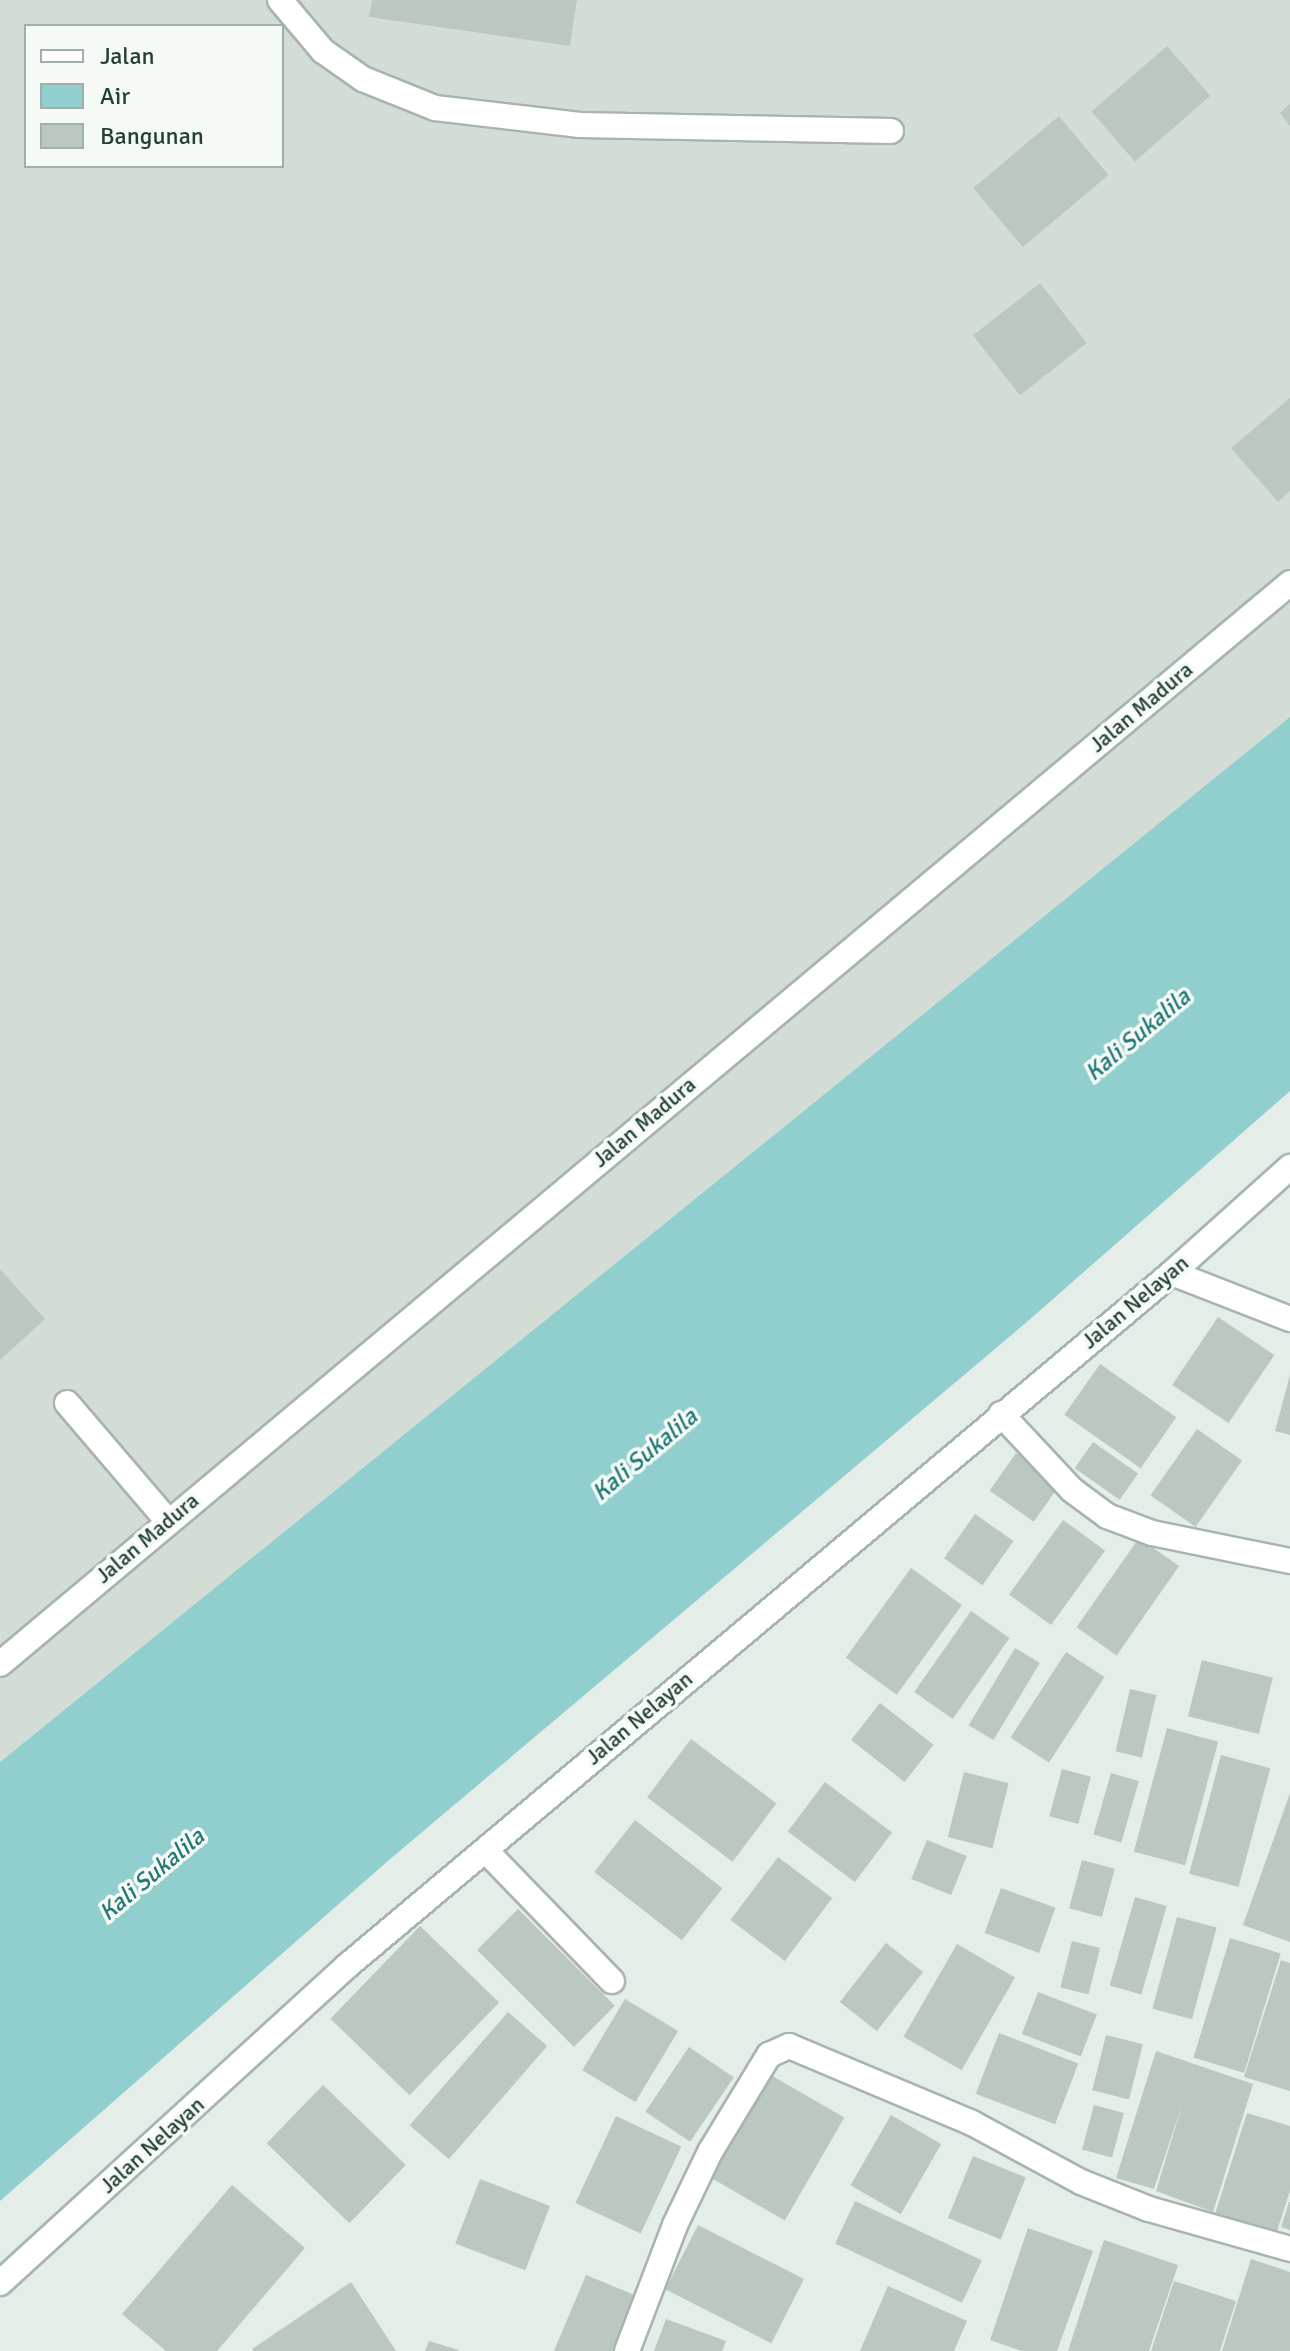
<!DOCTYPE html>
<html>
<head>
<meta charset="utf-8">
<style>
	body { margin:0 }
	#map { position:relative; width:1290px; height:2351px; overflow:hidden; background:#e5ede8; font-family:Signika,sans-serif }
	div>[style] { position:absolute }
	[style*='--x'] { left:calc(var(--x)*1px); top:calc(var(--y)*1px); width:calc(var(--w)*1px); rotate:calc(var(--a)*1deg) }
	.built>* { inset:0; background:#d3ddd6 }
	.water>* { inset:0; background:#90cfcd }
	.building>* { inset:0; background:#bac8c0; transform-origin:0 0 }
	.roads { filter:drop-shadow(2px 0 #a8b5ae) drop-shadow(-2px 0 #a8b5ae) drop-shadow(0 2px #a8b5ae) drop-shadow(0 -2px #a8b5ae) }
	.service>* { height:24px; margin:-12px; padding:0 12px; transform-origin:12px; border-radius:12px; background:#fff }
	.minor>* { height:24px; margin:-12px; padding:0 12px; transform-origin:12px; border-radius:12px; background:#fff }
	span { translate:-50% -50%; white-space:nowrap; text-align:center; line-height:1.15; -webkit-text-stroke:7px #f5faf7; paint-order:stroke }
	.street-label { font-size:22px; color:#253f33 }
	.water-label { font-size:24px; color:#217876; font-style:italic }
	.legend { position:absolute; left:24px; top:24px; width:260px; height:144px; box-sizing:border-box; background:#f5faf7; border:2px solid #a2afa9; margin:0; padding:10px 14px; list-style:none; font-size:24px; color:#253f33 }
	.legend li { display:flex; align-items:center; gap:16px; height:40px }
	.legend b { width:40px; border:2px solid #a2afa9 }
</style>
</head>
<body>
<div id="map">
	<div class="built">
		<i style="clip-path:polygon(evenodd,0 0,1290px 0,1290px 717px,0 1762px,0 0,26px 26px,282px 26px,282px 166px,26px 166px,26px 26px)"></i>
	</div>
	<div class="water">
		<i style="clip-path:polygon(1290px 717px,1290px 1091px,1028px 1321px,389px 1860px,0 2201px,0 1762px)"></i>
	</div>
	<div class="building">
		<i style="clip-path:polygon(372px 0,577px 0,570px 46px,369px 17px)"></i>
		<i style="left:1167px;top:46px;width:66px;height:100px;rotate:49deg"></i>
		<i style="clip-path:polygon(1290px 104px,1290px 126px,1280px 113px)"></i>
		<i style="left:1059px;top:116px;width:77px;height:112px;rotate:50deg"></i>
		<i style="left:1040px;top:283px;width:76px;height:85px;rotate:52deg"></i>
		<i style="clip-path:polygon(1290px 398px,1290px 491px,1278px 502px,1231px 448px)"></i>
		<i style="clip-path:polygon(0 1269px,45px 1319px,0 1360px)"></i>
		<i style="left:1218px;top:1317px;width:68px;height:82px;rotate:34deg"></i>
		<i style="left:1100px;top:1364px;width:93px;height:62px;rotate:35deg"></i>
		<i style="clip-path:polygon(1290px 1375px,1290px 1435px,1275px 1431px)"></i>
		<i style="left:1197px;top:1429px;width:55px;height:81px;rotate:35deg"></i>
		<i style="left:1093px;top:1442px;width:55px;height:32px;rotate:35deg"></i>
		<i style="left:1016px;top:1453px;width:54px;height:46px;rotate:35deg"></i>
		<i style="left:975px;top:1514px;width:47px;height:54px;rotate:35deg"></i>
		<i style="left:1063px;top:1520px;width:52px;height:92px;rotate:36deg"></i>
		<i style="left:1139px;top:1538px;width:49px;height:109px;rotate:35deg"></i>
		<i style="left:911px;top:1568px;width:63px;height:111px;rotate:36deg"></i>
		<i style="left:971px;top:1611px;width:47px;height:99px;rotate:35deg"></i>
		<i style="left:1015px;top:1648px;width:29px;height:90px;rotate:31deg"></i>
		<i style="left:1066px;top:1652px;width:46px;height:102px;rotate:33deg"></i>
		<i style="left:1202px;top:1660px;width:73px;height:58px;rotate:14deg"></i>
		<i style="left:1130px;top:1689px;width:27px;height:64px;rotate:13deg"></i>
		<i style="left:880px;top:1703px;width:68px;height:47px;rotate:38deg"></i>
		<i style="left:1167px;top:1728px;width:53px;height:128px;rotate:15deg"></i>
		<i style="left:691px;top:1739px;width:107px;height:73px;rotate:37deg"></i>
		<i style="left:1221px;top:1755px;width:51px;height:123px;rotate:15deg"></i>
		<i style="left:1062px;top:1769px;width:30px;height:49px;rotate:15deg"></i>
		<i style="left:964px;top:1772px;width:46px;height:67px;rotate:14deg"></i>
		<i style="left:1111px;top:1773px;width:29px;height:64px;rotate:16deg"></i>
		<i style="left:825px;top:1782px;width:84px;height:62px;rotate:37deg"></i>
		<i style="clip-path:polygon(1290px 1793px,1290px 1942px,1243px 1925px)"></i>
		<i style="left:635px;top:1820px;width:111px;height:66px;rotate:38deg"></i>
		<i style="left:927px;top:1840px;width:43px;height:42px;rotate:22deg"></i>
		<i style="left:778px;top:1857px;width:68px;height:79px;rotate:37deg"></i>
		<i style="left:1082px;top:1860px;width:34px;height:50px;rotate:15deg"></i>
		<i style="left:1001px;top:1888px;width:58px;height:48px;rotate:20deg"></i>
		<i style="left:1135px;top:1897px;width:33px;height:92px;rotate:16deg"></i>
		<i style="left:518px;top:1909px;width:137px;height:58px;rotate:45deg"></i>
		<i style="left:1177px;top:1917px;width:41px;height:95px;rotate:15deg"></i>
		<i style="left:420px;top:1926px;width:110px;height:129px;rotate:44deg"></i>
		<i style="left:1230px;top:1938px;width:53px;height:125px;rotate:17deg"></i>
		<i style="left:1072px;top:1941px;width:29px;height:48px;rotate:14deg"></i>
		<i style="left:886px;top:1943px;width:47px;height:75px;rotate:38deg"></i>
		<i style="left:957px;top:1944px;width:67px;height:107px;rotate:30deg"></i>
		<i style="clip-path:polygon(1281px 1960px,1290px 1963px,1290px 2091px,1244px 2077px)"></i>
		<i style="left:1038px;top:1992px;width:63px;height:45px;rotate:21deg"></i>
		<i style="left:625px;top:1999px;width:62px;height:83px;rotate:31deg"></i>
		<i style="left:508px;top:2012px;width:52px;height:150px;rotate:41deg"></i>
		<i style="left:999px;top:2033px;width:85px;height:65px;rotate:21deg"></i>
		<i style="left:1106px;top:2035px;width:38px;height:57px;rotate:14deg"></i>
		<i style="left:689px;top:2047px;width:54px;height:78px;rotate:34deg"></i>
		<i style="clip-path:polygon(1156px 2051px,1253px 2084px,1213px 2212px,1156px 2191px,1183px 2102px,1154px 2189px,1116px 2178px)"></i>
		<i style="left:769px;top:2074px;width:87px;height:119px;rotate:30deg"></i>
		<i style="left:323px;top:2085px;width:115px;height:81px;rotate:44deg"></i>
		<i style="left:1094px;top:2105px;width:31px;height:46px;rotate:15deg"></i>
		<i style="clip-path:polygon(1247px 2113px,1290px 2126px,1290px 2191px,1276px 2234px,1215px 2214px)"></i>
		<i style="left:891px;top:2115px;width:58px;height:81px;rotate:30deg"></i>
		<i style="left:616px;top:2116px;width:72px;height:96px;rotate:25deg"></i>
		<i style="left:973px;top:2156px;width:57px;height:67px;rotate:22deg"></i>
		<i style="left:480px;top:2179px;width:75px;height:69px;rotate:21deg"></i>
		<i style="clip-path:polygon(232px 2185px,305px 2248px,217px 2351px,166px 2351px,122px 2314px)"></i>
		<i style="left:855px;top:2201px;width:140px;height:47px;rotate:25deg"></i>
		<i style="clip-path:polygon(1289px 2202px,1290px 2202px,1290px 2230px,1281px 2227px)"></i>
		<i style="left:698px;top:2225px;width:119px;height:72px;rotate:27deg"></i>
		<i style="clip-path:polygon(1028px 2228px,1093px 2251px,1057px 2351px,1022px 2351px,990px 2340px)"></i>
		<i style="clip-path:polygon(1104px 2240px,1178px 2265px,1149px 2351px,1068px 2351px)"></i>
		<i style="clip-path:polygon(1251px 2259px,1290px 2272px,1290px 2351px,1222px 2351px)"></i>
		<i style="clip-path:polygon(586px 2275px,637px 2296px,614px 2351px,554px 2351px)"></i>
		<i style="clip-path:polygon(1174px 2281px,1236px 2301px,1220px 2351px,1151px 2351px)"></i>
		<i style="clip-path:polygon(351px 2282px,396px 2351px,254px 2351px,252px 2349px)"></i>
		<i style="clip-path:polygon(888px 2286px,967px 2321px,954px 2351px,860px 2351px)"></i>
		<i style="clip-path:polygon(666px 2319px,726px 2341px,722px 2351px,654px 2351px)"></i>
		<i style="clip-path:polygon(429px 2341px,459px 2350px,459px 2351px,425px 2351px)"></i>
	</div>
	<div class="roads">
		<div class="service">
			<i style="--x:280;--y:0;--w:67;--a:49.9"></i>
			<i style="--x:323;--y:51;--w:49;--a:35"></i>
			<i style="--x:363;--y:79;--w:78;--a:21.9"></i>
			<i style="--x:435;--y:108;--w:146;--a:6.7"></i>
			<i style="--x:580;--y:125;--w:311;--a:1.1"></i>
			<i style="--x:67;--y:1403;--w:154;--a:49.5"></i>
			<i style="--x:0;--y:1664;--w:1683;--a:-39.96"></i>
		</div>
		<div class="minor">
			<i style="--x:1172;--y:1273;--w:127;--a:21.3"></i>
			<i style="--x:1001;--y:1414;--w:104;--a:46.9"></i>
			<i style="--x:1072;--y:1490;--w:44;--a:36.6"></i>
			<i style="--x:1107;--y:1516;--w:48;--a:20.7"></i>
			<i style="--x:1152;--y:1533;--w:141;--a:11.5"></i>
			<i style="--x:486;--y:1851;--w:181;--a:45.9"></i>
			<i style="--x:0;--y:2283;--w:470;--a:-42.4"></i>
			<i style="--x:347;--y:1966;--w:1077;--a:-40.03"></i>
			<i style="--x:1172;--y:1273;--w:159;--a:-41.9"></i>
			<i style="--x:627;--y:2351;--w:135;--a:-69.1"></i>
			<i style="--x:675;--y:2225;--w:81;--a:-64.4"></i>
			<i style="--x:710;--y:2152;--w:114;--a:-58.7"></i>
			<i style="--x:769;--y:2055;--w:22;--a:-24"></i>
			<i style="--x:789;--y:2046;--w:199;--a:22.8"></i>
			<i style="--x:972;--y:2123;--w:124;--a:28.4"></i>
			<i style="--x:1081;--y:2182;--w:73;--a:21.7"></i>
			<i style="--x:1149;--y:2209;--w:147;--a:15.8"></i>
		</div>
	</div>
	<div class="street-label">
		<span style="left:1141px;top:707px;rotate:-40deg">Jalan Madura</span>
		<span style="left:644px;top:1122px;rotate:-40deg">Jalan Madura</span>
		<span style="left:1135px;top:1302px;rotate:-40deg">Jalan Nelayan</span>
		<span style="left:147px;top:1538px;rotate:-40deg">Jalan Madura</span>
		<span style="left:639px;top:1718px;rotate:-40deg">Jalan Nelayan</span>
		<span style="left:152px;top:2145px;rotate:-42deg">Jalan Nelayan</span>
	</div>
	<div class="water-label">
		<span style="left:1138px;top:1035px;rotate:-40deg">Kali Sukalila</span>
		<span style="left:645px;top:1455px;rotate:-40deg">Kali Sukalila</span>
		<span style="left:152px;top:1875px;rotate:-40deg">Kali Sukalila</span>
	</div>
	<ul class="legend">
	<li><b style="height:10px;background:#fff"></b>Jalan</li>
	<li><b style="height:22px;background:#90cfcd"></b>Air</li>
	<li><b style="height:22px;background:#bac8c0"></b>Bangunan</li>
	</ul>
</div>
</body>
</html>
